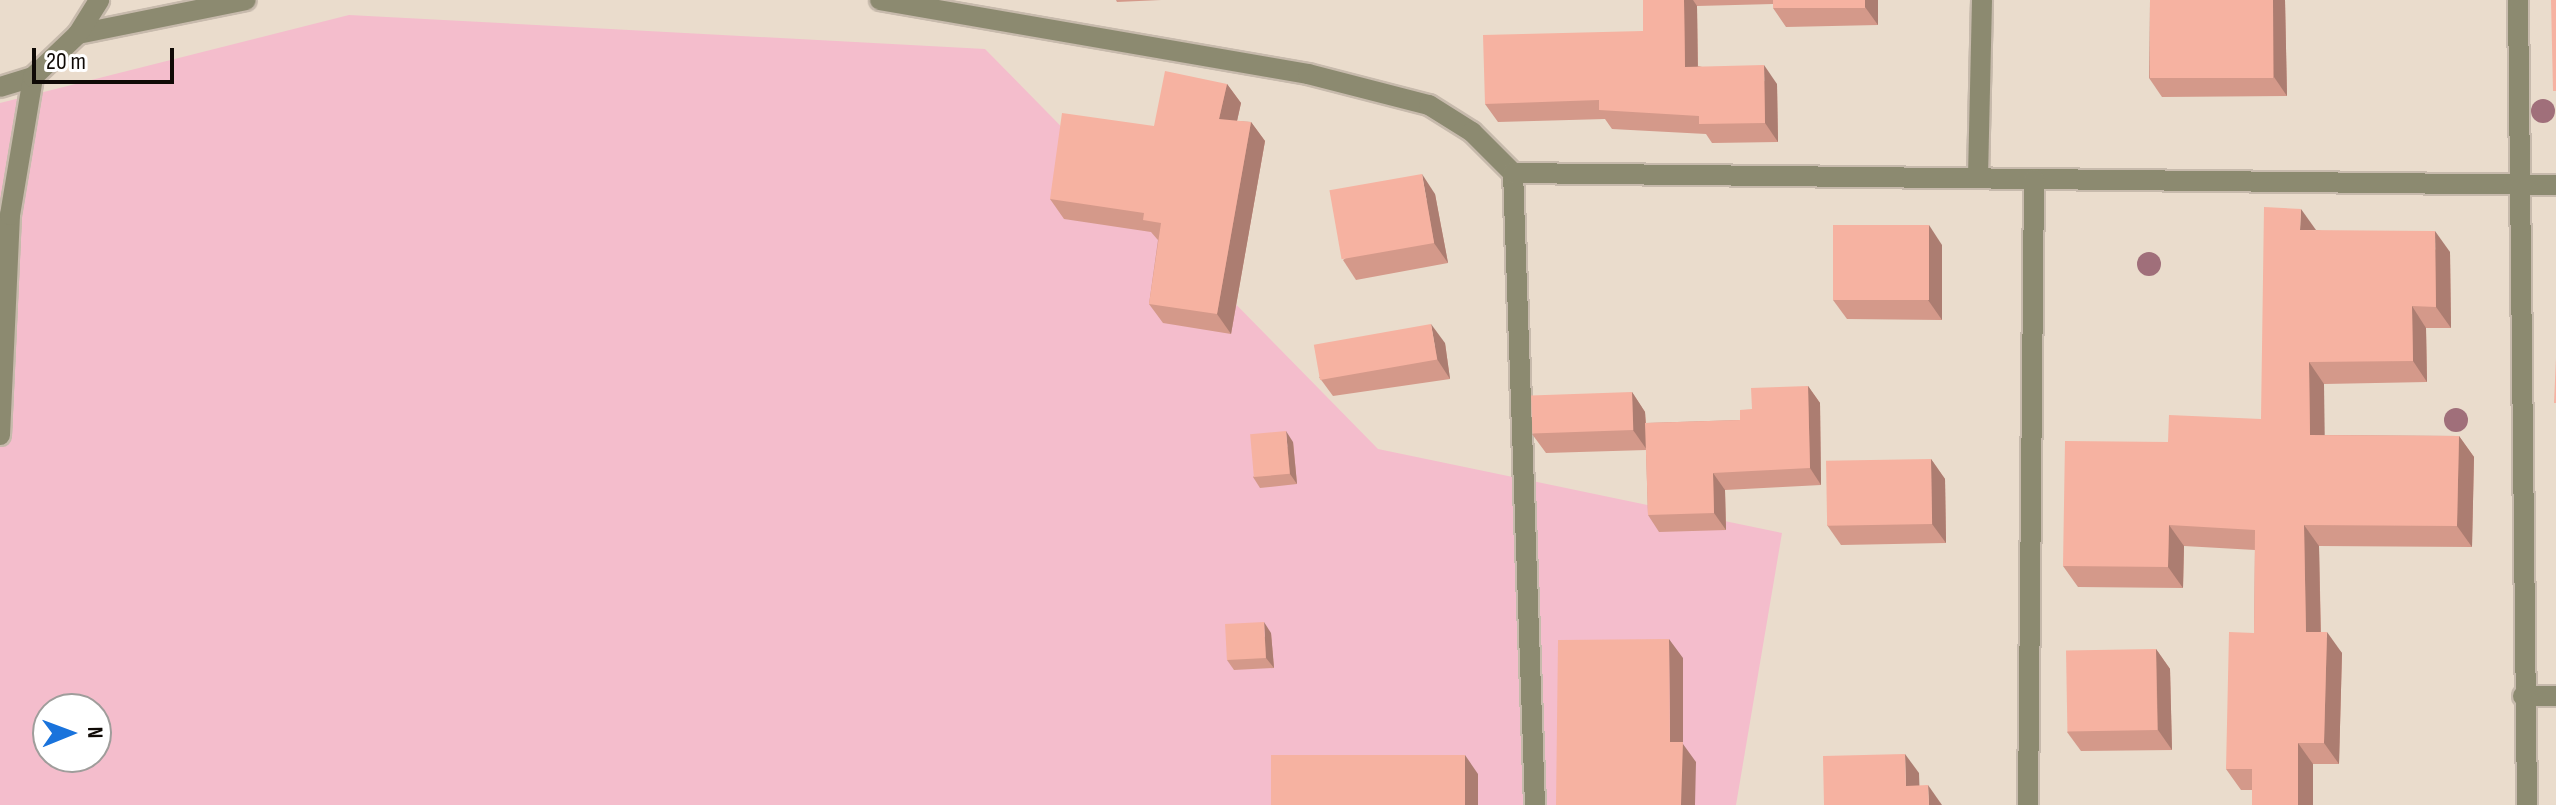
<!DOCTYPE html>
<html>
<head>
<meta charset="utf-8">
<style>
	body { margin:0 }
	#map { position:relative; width:2556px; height:805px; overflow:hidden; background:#eadccc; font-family:"Sofia Sans Condensed",sans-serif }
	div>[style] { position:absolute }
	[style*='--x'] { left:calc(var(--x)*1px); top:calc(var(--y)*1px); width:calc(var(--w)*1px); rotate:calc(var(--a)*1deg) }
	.green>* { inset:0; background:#f4bdcc }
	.roads { filter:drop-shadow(2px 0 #c7baac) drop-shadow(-2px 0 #c7baac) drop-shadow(0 2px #c7baac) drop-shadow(0 -2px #c7baac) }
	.minor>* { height:20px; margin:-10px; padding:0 10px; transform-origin:10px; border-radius:10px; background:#8c8a70 }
	.trees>* { width:24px; height:24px; margin:-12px; border-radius:50%; background:#a06f7a }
	.wall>* { inset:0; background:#d4998a }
	.shaded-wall>* { inset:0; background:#ac7d71 }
	.building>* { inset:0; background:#f6b2a1; transform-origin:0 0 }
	span { translate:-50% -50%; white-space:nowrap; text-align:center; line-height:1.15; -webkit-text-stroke:6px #fff; paint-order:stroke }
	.north { position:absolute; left:32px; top:693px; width:80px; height:80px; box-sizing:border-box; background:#fff; border:2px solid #9f9d9b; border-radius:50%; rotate:89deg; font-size:22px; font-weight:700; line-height:32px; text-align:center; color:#0f0a06 }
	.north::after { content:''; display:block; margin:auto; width:28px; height:36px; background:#1973dc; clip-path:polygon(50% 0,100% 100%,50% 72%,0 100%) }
	.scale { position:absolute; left:32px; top:48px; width:142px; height:36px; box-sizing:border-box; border:4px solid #0f0a06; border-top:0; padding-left:10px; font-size:24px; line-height:28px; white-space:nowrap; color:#0f0a06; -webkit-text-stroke:6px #fff; paint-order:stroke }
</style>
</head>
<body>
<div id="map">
	<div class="green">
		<i style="clip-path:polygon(evenodd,349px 15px,985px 49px,1378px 449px,1782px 533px,1736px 805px,0 805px,0 103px,349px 15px,48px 709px,96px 709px,96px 757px,48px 757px,48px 709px)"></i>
	</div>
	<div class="roads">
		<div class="minor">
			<i style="--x:880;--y:0;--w:434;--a:9.8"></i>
			<i style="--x:1308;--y:74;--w:125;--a:14.4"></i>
			<i style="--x:1429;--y:105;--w:51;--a:32.1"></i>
			<i style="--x:1472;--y:132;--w:58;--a:45"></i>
			<i style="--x:2518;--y:0;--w:805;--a:89.36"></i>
			<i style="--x:78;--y:34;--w:171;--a:-11.4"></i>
			<i style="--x:0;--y:87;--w:34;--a:-17"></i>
			<i style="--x:1978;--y:177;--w:177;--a:-88.7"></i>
			<i style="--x:0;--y:435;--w:220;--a:-87.4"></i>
			<i style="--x:10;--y:215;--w:140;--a:-80.5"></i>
			<i style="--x:33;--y:77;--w:62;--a:-43.7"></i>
			<i style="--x:78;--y:34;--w:40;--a:-58"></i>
			<i style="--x:2523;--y:696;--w:33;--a:0"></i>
			<i style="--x:1535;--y:805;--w:632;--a:-91.99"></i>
			<i style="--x:1513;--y:173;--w:1043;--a:0.66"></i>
			<i style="--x:2028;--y:805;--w:626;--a:-89.45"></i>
		</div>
	</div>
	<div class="trees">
		<i style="left:2543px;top:111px"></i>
		<i style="left:2149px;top:264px"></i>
		<i style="left:2456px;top:420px"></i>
	</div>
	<div class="wall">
		<i style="clip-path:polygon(1116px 0,1161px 0,1117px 2px)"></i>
		<i style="clip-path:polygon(1643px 0,1878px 0,1878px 25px,1786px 27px,1773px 8px,1773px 4px,1697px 6px,1698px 66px,1777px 84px,1778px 142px,1712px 143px,1706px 134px,1612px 129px,1605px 119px,1498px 122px,1485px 104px,1643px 31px)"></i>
		<i style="clip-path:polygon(2150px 0,2285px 0,2287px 96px,2162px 97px,2149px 78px)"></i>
		<i style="clip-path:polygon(1227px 84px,1241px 103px,1237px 121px,1251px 122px,1265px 141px,1231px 334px,1163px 323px,1149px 304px,1158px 240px,1157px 239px,1151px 232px,1064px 219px,1050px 199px,1154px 126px)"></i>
		<i style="clip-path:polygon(1435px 194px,1448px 263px,1356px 280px,1343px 260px)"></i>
		<i style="clip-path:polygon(2316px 230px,2450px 252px,2451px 328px,2426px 328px,2427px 382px,2324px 384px,2324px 435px,2459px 436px,2474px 457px,2472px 547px,2319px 546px,2321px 632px,2342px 653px,2339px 764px,2313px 764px,2313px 805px,2252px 805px,2252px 790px,2241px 790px,2226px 769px,2254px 633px,2255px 550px,2184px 546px,2183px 588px,2078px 587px,2063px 566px,2168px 442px,2261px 419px)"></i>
		<i style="clip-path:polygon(1942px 245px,1942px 320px,1847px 319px,1833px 300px)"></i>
		<i style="clip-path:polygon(1445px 343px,1450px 379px,1333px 396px,1319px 377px)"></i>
		<i style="clip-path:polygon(1808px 386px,1820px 403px,1821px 485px,1725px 490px,1726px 530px,1659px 532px,1648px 515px,1646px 450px,1546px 453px,1532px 434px,1632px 392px,1645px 412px,1646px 423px,1740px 420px,1752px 409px)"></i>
		<i style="clip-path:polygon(1293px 442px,1297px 484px,1260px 488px,1253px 477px)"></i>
		<i style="clip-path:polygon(1931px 459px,1945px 479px,1946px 543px,1841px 545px,1827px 525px)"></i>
		<i style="clip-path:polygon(1271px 633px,1274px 668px,1234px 670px,1227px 660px)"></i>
		<i style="clip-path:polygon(2156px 649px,2170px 669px,2172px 750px,2081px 751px,2067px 732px)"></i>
	</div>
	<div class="shaded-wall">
		<i style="clip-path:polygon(1684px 0,1693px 0,1697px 6px,1698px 85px,1685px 67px)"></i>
		<i style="clip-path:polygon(1865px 0,1878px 0,1878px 25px,1865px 7px)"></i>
		<i style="clip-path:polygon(2273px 0,2285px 0,2287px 96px,2274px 77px)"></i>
		<i style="clip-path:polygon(1764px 65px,1777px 84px,1778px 142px,1765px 123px)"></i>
		<i style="clip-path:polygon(1227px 84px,1241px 103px,1233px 139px,1219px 119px)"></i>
		<i style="clip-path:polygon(1251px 122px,1265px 141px,1231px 334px,1217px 314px)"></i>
		<i style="clip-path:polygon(1422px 174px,1435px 194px,1448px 263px,1434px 243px)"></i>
		<i style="clip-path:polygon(2301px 209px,2316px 230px,2300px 230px)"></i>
		<i style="clip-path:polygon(1929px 225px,1942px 245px,1942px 320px,1928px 300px)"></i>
		<i style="clip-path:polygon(2435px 231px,2450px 252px,2451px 328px,2436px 307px)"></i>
		<i style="clip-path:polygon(2412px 306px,2426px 328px,2427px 382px,2413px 361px)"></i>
		<i style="clip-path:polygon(1431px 324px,1445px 343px,1450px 379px,1437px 359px)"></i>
		<i style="clip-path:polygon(2309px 362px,2324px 384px,2325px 456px,2310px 435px)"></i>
		<i style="clip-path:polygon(1808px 386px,1820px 403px,1821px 485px,1810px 468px)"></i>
		<i style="clip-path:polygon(1632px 392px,1645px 412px,1647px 450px,1633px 430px)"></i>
		<i style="clip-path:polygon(1286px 431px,1293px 442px,1297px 484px,1290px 474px)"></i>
		<i style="clip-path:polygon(2459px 436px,2474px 457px,2472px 547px,2457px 526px)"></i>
		<i style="clip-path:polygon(1931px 459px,1945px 479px,1946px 543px,1932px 524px)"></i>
		<i style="clip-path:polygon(1713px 473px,1725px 490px,1726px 530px,1714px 513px)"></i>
		<i style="clip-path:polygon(2169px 525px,2184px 546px,2183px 588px,2168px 567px)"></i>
		<i style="clip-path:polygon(2304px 525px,2319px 546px,2321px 653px,2306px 632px)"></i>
		<i style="clip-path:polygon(1264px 622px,1271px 633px,1274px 668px,1266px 658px)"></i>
		<i style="clip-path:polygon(2327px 632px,2342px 653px,2339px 764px,2324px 743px)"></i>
		<i style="clip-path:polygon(1669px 639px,1683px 658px,1683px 744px,1696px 762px,1695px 805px,1681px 805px,1670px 742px)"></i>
		<i style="clip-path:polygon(2156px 649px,2170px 669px,2172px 750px,2158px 730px)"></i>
		<i style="clip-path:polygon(2298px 743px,2313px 764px,2313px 805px,2298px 805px)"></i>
		<i style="clip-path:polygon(1905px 754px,1919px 773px,1920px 805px,1906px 786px)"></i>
		<i style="clip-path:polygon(1465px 755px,1478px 774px,1478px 805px,1465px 805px)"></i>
		<i style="clip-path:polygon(1928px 785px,1942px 805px,1929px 805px)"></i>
	</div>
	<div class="building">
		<i style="clip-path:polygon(1643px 0,1684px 0,1685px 67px,1764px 65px,1765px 123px,1699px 124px,1699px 116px,1599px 110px,1599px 100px,1485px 104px,1483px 35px,1643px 31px)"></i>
		<i style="left:1773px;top:0;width:92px;height:8px"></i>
		<i style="left:2150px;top:0;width:123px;height:78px"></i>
		<i style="clip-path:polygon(2551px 0,2556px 0,2556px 91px,2553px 91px)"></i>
		<i style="clip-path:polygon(1165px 71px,1227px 84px,1219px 119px,1251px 122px,1217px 314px,1149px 304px,1161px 223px,1143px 220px,1144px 213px,1050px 199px,1062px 113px,1154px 126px)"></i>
		<i style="left:1422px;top:174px;width:70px;height:94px;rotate:80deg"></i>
		<i style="clip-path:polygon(2264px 207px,2301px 209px,2300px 230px,2435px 231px,2436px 307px,2412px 306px,2413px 361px,2309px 362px,2310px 435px,2459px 436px,2457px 526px,2304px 525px,2306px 632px,2327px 632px,2324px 743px,2298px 743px,2298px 805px,2252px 805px,2252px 769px,2226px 769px,2229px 632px,2254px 633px,2255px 530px,2169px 525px,2168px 567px,2063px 566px,2065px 441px,2168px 442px,2169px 415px,2261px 419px)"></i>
		<i style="left:1833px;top:225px;width:96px;height:75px"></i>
		<i style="left:1431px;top:324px;width:36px;height:119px;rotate:80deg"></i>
		<i style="clip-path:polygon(2556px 358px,2556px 403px,2554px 403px)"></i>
		<i style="clip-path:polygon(1808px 386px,1810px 468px,1713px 473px,1714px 513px,1648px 515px,1645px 423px,1740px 420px,1740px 410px,1752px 409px,1751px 388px)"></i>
		<i style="left:1632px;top:392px;width:38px;height:101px;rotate:88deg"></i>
		<i style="left:1286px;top:431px;width:43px;height:36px;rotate:85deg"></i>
		<i style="left:1931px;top:459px;width:65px;height:105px;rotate:89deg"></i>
		<i style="left:1264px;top:622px;width:36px;height:39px;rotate:87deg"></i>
		<i style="clip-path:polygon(1669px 639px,1670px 742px,1683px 742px,1681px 805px,1556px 805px,1558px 640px)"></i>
		<i style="left:2156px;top:649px;width:81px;height:90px;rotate:89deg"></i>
		<i style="clip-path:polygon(1905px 754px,1906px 786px,1928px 785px,1929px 805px,1824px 805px,1823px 756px)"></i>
		<i style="left:1465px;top:755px;width:50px;height:194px;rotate:90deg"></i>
	</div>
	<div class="north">N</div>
	<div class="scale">20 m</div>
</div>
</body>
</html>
